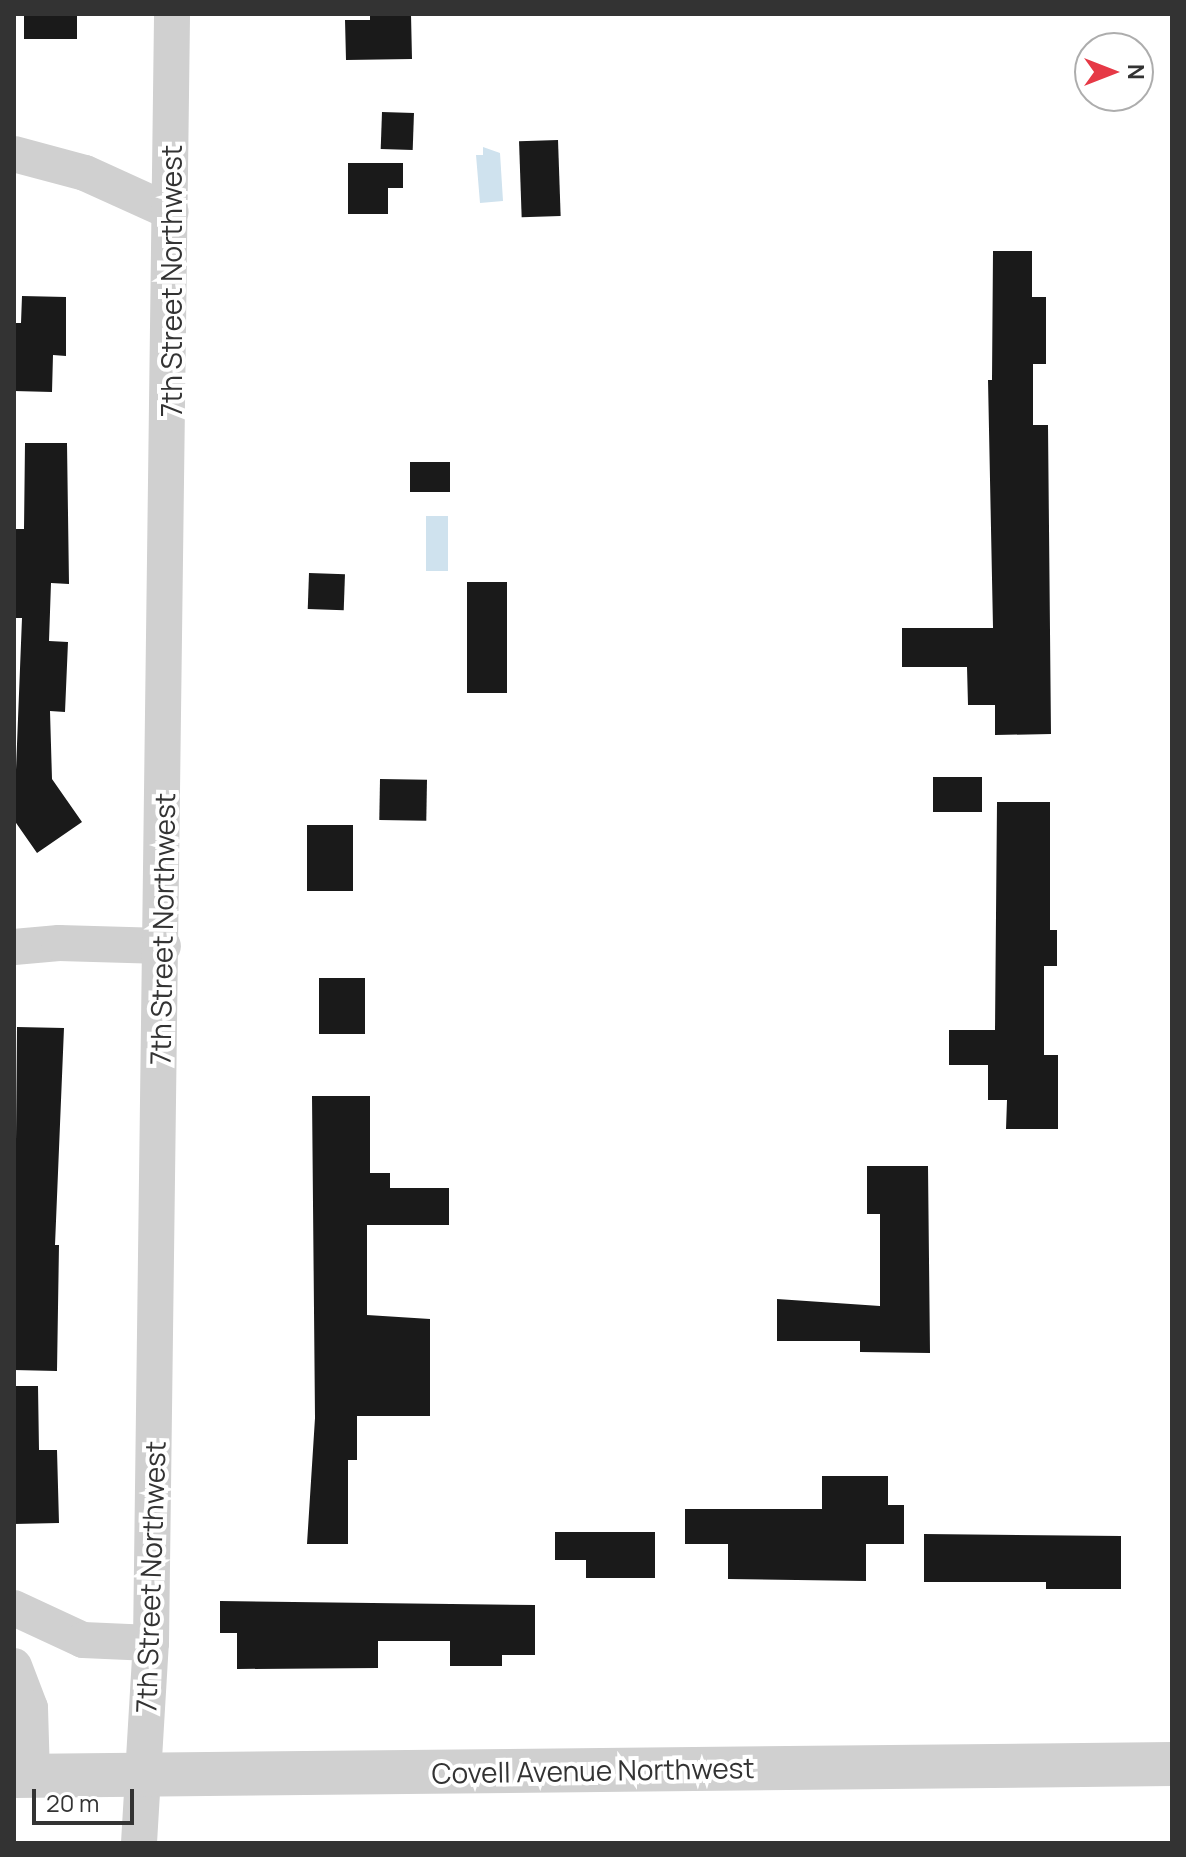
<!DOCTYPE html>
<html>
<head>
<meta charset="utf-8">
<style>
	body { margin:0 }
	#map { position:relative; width:1186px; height:1857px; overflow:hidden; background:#fff; font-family:Manrope,sans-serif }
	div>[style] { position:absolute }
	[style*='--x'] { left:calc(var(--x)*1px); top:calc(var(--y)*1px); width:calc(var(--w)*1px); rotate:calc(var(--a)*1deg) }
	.water>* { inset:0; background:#cfe2ee; transform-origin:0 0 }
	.building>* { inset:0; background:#1a1a1a; transform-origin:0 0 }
	.minor>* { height:36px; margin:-18px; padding:0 18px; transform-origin:18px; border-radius:18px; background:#d0d0d0 }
	.tertiary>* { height:44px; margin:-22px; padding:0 22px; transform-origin:22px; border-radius:22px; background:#d0d0d0 }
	span { translate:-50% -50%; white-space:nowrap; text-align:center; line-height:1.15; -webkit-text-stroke:8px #fff; paint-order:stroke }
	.street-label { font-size:28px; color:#333 }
	.frame { position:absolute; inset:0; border:16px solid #333; pointer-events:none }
	.north { position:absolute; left:1074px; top:32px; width:80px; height:80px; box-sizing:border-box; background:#fff; border:2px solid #adadad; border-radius:50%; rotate:90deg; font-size:22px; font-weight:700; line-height:32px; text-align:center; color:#333 }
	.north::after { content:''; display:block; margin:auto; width:28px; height:36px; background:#e63946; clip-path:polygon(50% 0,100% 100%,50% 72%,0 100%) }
	.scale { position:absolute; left:32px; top:1789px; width:102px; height:36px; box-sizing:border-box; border:4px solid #333; border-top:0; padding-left:10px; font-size:24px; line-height:28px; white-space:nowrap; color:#333; -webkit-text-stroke:6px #fff; paint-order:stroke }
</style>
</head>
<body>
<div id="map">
	<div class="water">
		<i style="clip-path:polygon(483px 147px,500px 153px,503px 201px,480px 203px,476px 155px,483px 155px)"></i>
		<i style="left:426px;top:516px;width:22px;height:55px"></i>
	</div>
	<div class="building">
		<i style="left:24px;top:14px;width:53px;height:25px"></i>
		<i style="clip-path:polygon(370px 14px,411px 14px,412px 59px,346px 60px,345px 20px,370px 20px)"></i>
		<i style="left:382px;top:112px;width:32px;height:37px;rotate:2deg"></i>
		<i style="left:558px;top:140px;width:76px;height:39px;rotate:88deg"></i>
		<i style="clip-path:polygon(348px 163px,403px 163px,403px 188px,388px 188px,388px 214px,348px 214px)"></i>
		<i style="clip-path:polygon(993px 251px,1032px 251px,1032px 297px,1046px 297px,1046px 364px,1033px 364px,1033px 425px,1048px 425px,1051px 734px,995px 735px,995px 705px,968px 705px,967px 667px,902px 667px,902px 628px,993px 628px,988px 380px,992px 380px)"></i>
		<i style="clip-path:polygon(22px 296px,66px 297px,66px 356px,53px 355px,52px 392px,14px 391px,14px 323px,21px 323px)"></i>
		<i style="clip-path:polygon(25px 443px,67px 443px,69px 584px,51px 583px,49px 641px,68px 642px,65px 712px,50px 711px,52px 779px,82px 822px,37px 853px,14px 820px,22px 618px,14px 618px,14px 529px,24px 529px)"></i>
		<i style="left:410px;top:462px;width:40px;height:30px"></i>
		<i style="left:309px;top:573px;width:36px;height:36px;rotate:2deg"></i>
		<i style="left:467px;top:582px;width:40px;height:111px"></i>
		<i style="left:933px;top:777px;width:49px;height:35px"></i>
		<i style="left:380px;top:779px;width:47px;height:41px;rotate:1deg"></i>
		<i style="clip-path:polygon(997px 802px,1050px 802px,1050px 930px,1057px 930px,1057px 966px,1044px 966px,1044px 1055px,1058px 1055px,1058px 1129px,1006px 1129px,1007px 1100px,988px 1100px,988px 1065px,949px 1065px,949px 1030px,995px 1030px)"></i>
		<i style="left:307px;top:825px;width:46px;height:66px"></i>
		<i style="left:319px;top:978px;width:46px;height:56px"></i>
		<i style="clip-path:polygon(17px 1027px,64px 1028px,55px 1245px,59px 1245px,57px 1371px,14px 1370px)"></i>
		<i style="clip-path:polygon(312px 1096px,370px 1096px,370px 1173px,390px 1173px,390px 1188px,449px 1188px,449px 1225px,367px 1225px,367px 1315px,430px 1319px,430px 1416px,357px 1416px,357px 1460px,348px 1460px,348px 1544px,307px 1544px,315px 1418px)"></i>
		<i style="clip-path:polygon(867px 1166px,928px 1166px,930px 1353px,860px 1352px,860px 1341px,777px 1341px,777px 1299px,880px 1306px,880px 1214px,867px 1214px)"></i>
		<i style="clip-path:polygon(14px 1386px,38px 1386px,39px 1450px,57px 1450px,59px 1523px,14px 1524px)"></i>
		<i style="clip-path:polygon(822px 1476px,888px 1476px,888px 1505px,904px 1505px,904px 1544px,866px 1544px,866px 1581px,728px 1579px,728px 1544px,685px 1544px,685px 1509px,822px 1509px)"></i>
		<i style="clip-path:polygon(555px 1532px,655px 1532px,655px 1578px,586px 1578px,586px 1560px,555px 1560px)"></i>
		<i style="clip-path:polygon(924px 1534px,1121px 1536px,1121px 1589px,1046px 1589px,1046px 1582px,924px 1582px)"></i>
		<i style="clip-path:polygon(220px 1601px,535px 1605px,535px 1655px,502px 1655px,502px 1666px,450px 1666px,450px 1641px,378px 1641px,378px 1668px,237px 1669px,237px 1633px,220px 1633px)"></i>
	</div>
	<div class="minor">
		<i style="--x:14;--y:154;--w:73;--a:15"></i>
		<i style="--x:85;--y:173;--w:94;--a:24.4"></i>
		<i style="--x:14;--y:947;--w:45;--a:-5.1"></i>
		<i style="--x:59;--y:943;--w:104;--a:1.7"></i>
		<i style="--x:14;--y:1608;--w:76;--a:24.9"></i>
		<i style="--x:83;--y:1640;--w:68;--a:2.5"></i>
		<i style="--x:14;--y:1666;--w:45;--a:69.1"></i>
		<i style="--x:30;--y:1708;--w:68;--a:88.3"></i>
		<i style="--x:139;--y:1843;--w:200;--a:-86.6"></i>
		<i style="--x:151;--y:1643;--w:1629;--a:-89.26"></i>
	</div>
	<div class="tertiary">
		<i style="--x:14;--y:1776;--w:1158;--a:-0.59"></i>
	</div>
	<div class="street-label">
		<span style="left:171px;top:281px;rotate:-90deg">7th Street Northwest</span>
		<span style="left:162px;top:929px;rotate:-89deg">7th Street Northwest</span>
		<span style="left:150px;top:1577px;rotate:-88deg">7th Street Northwest</span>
		<span style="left:593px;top:1770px;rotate:-1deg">Covell Avenue Northwest</span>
	</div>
	<div class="frame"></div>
	<div class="north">N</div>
	<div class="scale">20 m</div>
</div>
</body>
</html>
